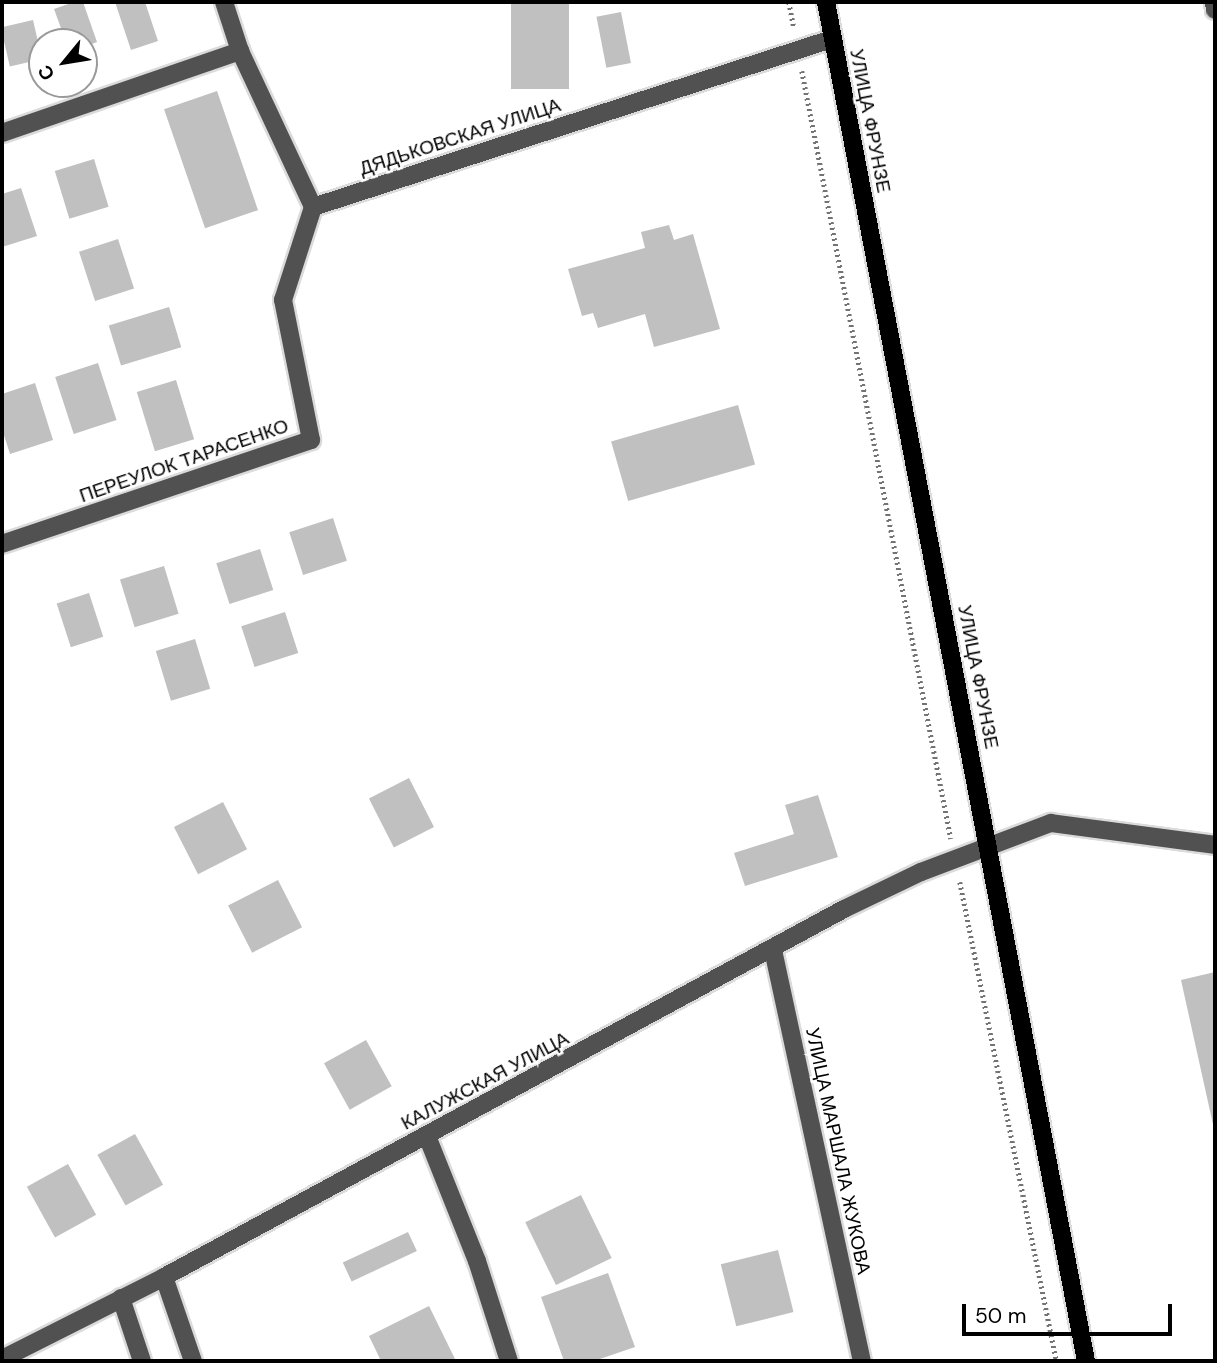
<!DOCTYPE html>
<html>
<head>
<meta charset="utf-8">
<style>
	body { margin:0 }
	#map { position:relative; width:1217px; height:1363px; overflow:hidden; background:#fff; font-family:"DM Sans",sans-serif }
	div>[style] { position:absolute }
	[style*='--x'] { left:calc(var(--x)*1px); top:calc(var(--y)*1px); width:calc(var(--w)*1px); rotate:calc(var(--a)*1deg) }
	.building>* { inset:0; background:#c0c0c0; transform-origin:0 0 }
	.path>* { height:4.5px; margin-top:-2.25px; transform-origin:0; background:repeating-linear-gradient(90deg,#737373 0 2px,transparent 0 5.5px) }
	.roads { filter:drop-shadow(2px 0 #dbdbdb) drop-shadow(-2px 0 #dbdbdb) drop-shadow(0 2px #dbdbdb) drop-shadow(0 -2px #dbdbdb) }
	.minor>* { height:18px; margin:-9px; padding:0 9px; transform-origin:9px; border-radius:9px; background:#515151 }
	.major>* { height:18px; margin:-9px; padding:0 9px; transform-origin:9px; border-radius:9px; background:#000 }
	span { translate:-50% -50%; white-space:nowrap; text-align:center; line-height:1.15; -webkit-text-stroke:5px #fff; paint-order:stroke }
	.street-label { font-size:19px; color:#000 }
	.frame { position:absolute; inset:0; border:4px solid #000; pointer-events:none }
	.north { position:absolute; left:28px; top:28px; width:70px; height:70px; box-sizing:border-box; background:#fff; border:2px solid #999; border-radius:50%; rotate:240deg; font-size:19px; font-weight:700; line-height:28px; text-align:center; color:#000 }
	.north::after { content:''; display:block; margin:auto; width:24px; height:32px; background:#000; clip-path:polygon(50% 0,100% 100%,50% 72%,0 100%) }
	.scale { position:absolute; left:962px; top:1304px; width:210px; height:32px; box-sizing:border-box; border:4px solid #000; border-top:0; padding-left:9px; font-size:21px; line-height:24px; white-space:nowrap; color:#000; -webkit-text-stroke:5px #fff; paint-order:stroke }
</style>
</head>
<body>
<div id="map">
	<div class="building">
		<i style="clip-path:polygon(74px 2px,83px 2px,97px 42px,84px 47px,84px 42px,66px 42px,54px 9px)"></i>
		<i style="clip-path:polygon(115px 2px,145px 2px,158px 41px,131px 50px)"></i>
		<i style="left:511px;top:2px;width:58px;height:87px"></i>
		<i style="left:621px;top:12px;width:52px;height:25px;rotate:79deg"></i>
		<i style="left:33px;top:20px;width:40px;height:33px;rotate:77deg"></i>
		<i style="left:217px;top:91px;width:126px;height:56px;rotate:71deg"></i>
		<i style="left:94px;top:159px;width:50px;height:41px;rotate:73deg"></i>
		<i style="clip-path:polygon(21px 188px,37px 236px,2px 247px,2px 194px)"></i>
		<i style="clip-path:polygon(669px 225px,674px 240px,693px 234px,720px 329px,654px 347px,645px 314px,598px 328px,593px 313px,582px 316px,568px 269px,645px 248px,641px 232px)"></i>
		<i style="left:118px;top:239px;width:52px;height:41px;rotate:72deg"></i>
		<i style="left:169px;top:307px;width:42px;height:63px;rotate:73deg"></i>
		<i style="left:98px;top:363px;width:60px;height:45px;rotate:72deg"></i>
		<i style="left:176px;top:380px;width:62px;height:41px;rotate:73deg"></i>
		<i style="clip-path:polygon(35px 383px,53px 440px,10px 454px,2px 429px,2px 394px)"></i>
		<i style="left:738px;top:405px;width:62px;height:132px;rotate:74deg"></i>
		<i style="left:333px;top:518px;width:45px;height:46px;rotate:72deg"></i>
		<i style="left:260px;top:549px;width:43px;height:46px;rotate:72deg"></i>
		<i style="left:164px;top:566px;width:50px;height:46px;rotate:73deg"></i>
		<i style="left:89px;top:593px;width:46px;height:34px;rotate:72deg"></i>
		<i style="left:285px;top:612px;width:43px;height:46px;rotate:72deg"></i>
		<i style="left:195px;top:639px;width:52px;height:41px;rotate:73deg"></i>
		<i style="left:409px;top:778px;width:55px;height:45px;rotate:63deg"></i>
		<i style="clip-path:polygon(818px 795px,838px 857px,745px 886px,734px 853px,794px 834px,785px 805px)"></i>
		<i style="left:223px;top:802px;width:53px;height:55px;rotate:63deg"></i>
		<i style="left:278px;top:880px;width:53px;height:56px;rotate:63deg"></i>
		<i style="clip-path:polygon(1215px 972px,1215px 1129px,1214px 1129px,1181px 980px)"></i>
		<i style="left:366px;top:1040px;width:53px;height:48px;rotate:61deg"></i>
		<i style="left:135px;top:1134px;width:58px;height:43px;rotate:61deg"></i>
		<i style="left:68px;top:1164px;width:58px;height:47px;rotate:61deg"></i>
		<i style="left:581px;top:1195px;width:70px;height:62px;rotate:64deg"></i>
		<i style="left:408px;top:1232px;width:21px;height:72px;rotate:65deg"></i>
		<i style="left:778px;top:1250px;width:64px;height:59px;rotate:76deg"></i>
		<i style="clip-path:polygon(608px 1273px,635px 1347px,594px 1361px,564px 1361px,541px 1297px)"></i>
		<i style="clip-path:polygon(429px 1306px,456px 1361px,381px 1361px,369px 1336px)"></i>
	</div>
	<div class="path">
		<i style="--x:789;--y:2;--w:26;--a:79"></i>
		<i style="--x:802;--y:71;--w:782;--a:79.02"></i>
		<i style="--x:960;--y:882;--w:489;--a:78.6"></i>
	</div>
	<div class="roads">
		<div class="minor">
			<i style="--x:224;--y:2;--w:52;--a:71.9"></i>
			<i style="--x:240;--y:51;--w:172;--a:64.9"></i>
			<i style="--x:313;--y:207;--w:546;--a:-17.94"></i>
			<i style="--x:1214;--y:2;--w:8;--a:83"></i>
			<i style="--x:2;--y:133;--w:252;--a:-19"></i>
			<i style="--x:2;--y:544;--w:326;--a:-18.6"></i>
			<i style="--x:311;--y:440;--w:143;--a:-101.3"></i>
			<i style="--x:283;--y:300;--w:98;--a:-72.1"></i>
			<i style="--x:773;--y:950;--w:421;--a:77.8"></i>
			<i style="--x:427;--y:1136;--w:135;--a:68.2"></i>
			<i style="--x:477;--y:1261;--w:105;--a:72.3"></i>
			<i style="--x:164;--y:1277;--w:89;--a:71"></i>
			<i style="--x:121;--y:1298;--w:66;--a:71.6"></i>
			<i style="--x:2;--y:1359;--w:182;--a:-26.8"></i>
			<i style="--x:164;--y:1277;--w:773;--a:-28.42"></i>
			<i style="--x:844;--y:909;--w:85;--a:-25.7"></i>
			<i style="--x:921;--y:872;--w:139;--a:-20.7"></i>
			<i style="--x:1051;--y:823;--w:165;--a:7.6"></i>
		</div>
		<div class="major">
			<i style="--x:826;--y:2;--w:1384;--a:79.17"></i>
		</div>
	</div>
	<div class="street-label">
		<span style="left:870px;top:121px;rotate:79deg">УЛИЦА ФРУНЗЕ</span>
		<span style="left:460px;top:137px;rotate:-18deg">ДЯДЬКОВСКАЯ УЛИЦА</span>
		<span style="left:184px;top:461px;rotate:-19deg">ПЕРЕУЛОК ТАРАСЕНКО</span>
		<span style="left:978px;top:677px;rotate:79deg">УЛИЦА ФРУНЗЕ</span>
		<span style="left:485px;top:1081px;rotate:-28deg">КАЛУЖСКАЯ УЛИЦА</span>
		<span style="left:838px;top:1151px;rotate:78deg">УЛИЦА МАРШАЛА ЖУКОВА</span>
	</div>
	<div class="frame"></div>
	<div class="north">С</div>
	<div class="scale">50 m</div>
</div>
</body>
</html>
